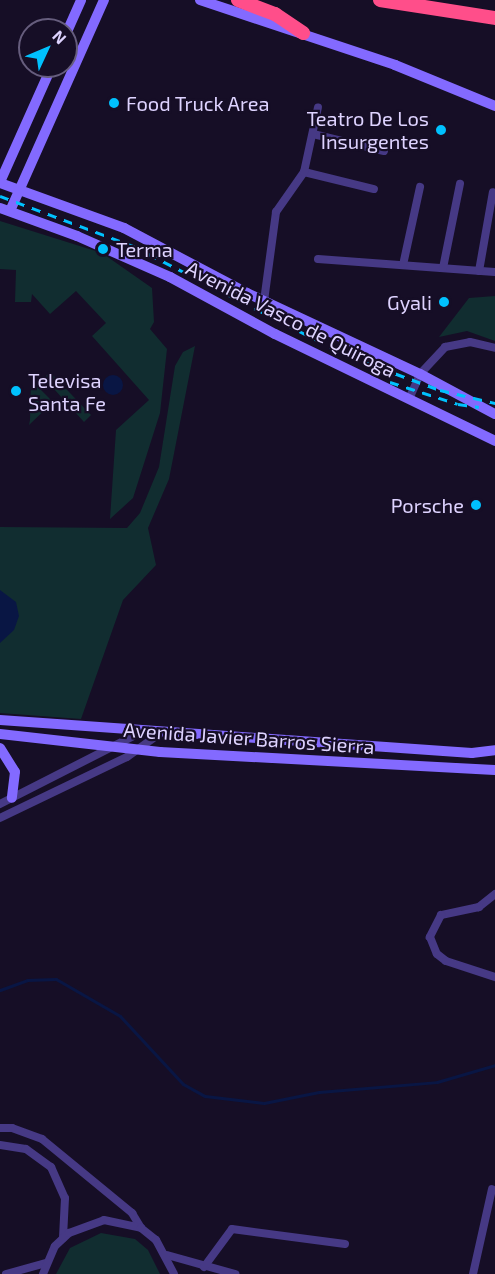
<!DOCTYPE html>
<html>
<head>
<meta charset="utf-8">
<style>
	body { margin:0 }
	#map { position:relative; width:495px; height:1274px; overflow:hidden; background:#160e26; font-family:"Exo 2",sans-serif }
	div>[style] { position:absolute }
	[style*='--x'] { left:calc(var(--x)*1px); top:calc(var(--y)*1px); width:calc(var(--w)*1px); rotate:calc(var(--a)*1deg) }
	.green>* { inset:0; background:#112d30 }
	.water>* { inset:0; background:#091644 }
	.round { border-radius:50% }
	.stream>* { height:3px; margin:-1.5px; padding:0 1.5px; transform-origin:1.5px; border-radius:1.5px; background:#091644 }
	.street>* { height:8px; margin:-4px; padding:0 4px; transform-origin:4px; border-radius:4px; background:#463985 }
	.secondary>* { height:10px; margin:-5px; padding:0 5px; transform-origin:5px; border-radius:5px; background:#836aff }
	.highway>* { height:14px; margin:-7px; padding:0 7px; transform-origin:7px; border-radius:7px; background:#ff4e8a }
	.rail>* { height:3px; margin-top:-1.5px; transform-origin:0; background:repeating-linear-gradient(90deg,#00c1fe 0 9px,transparent 0 17px) }
	.dots>* { width:16px; height:16px; translate:-50% -50%; box-sizing:border-box; border:3px solid #160e26; border-radius:50% }
	span { translate:-50% -50%; white-space:nowrap; text-align:center; line-height:1.15; -webkit-text-stroke:4.5px #160e26; paint-order:stroke }
	.poi-label { font-size:20px; color:#ded3ff }
	.left { translate:0 -50%; text-align:left }
	.right { translate:-100% -50%; text-align:right }
	.street-label { font-size:20px; color:#ded3ff }
	.north { position:absolute; left:18px; top:18px; width:60px; height:60px; box-sizing:border-box; background:#160e26; border:2px solid #665d7d; border-radius:50%; rotate:46deg; font-size:16px; font-weight:700; line-height:24px; text-align:center; color:#ded3ff }
	.north::after { content:''; display:block; margin:auto; width:21px; height:27px; background:#00c1fe; clip-path:polygon(50% 0,100% 100%,50% 72%,0 100%) }
</style>
</head>
<body>
<div id="map">
	<div class="green">
		<i style="clip-path:polygon(0 221px,102px 253px,152px 288px,154px 322px,150px 329px,167px 349px,160px 413px,133px 498px,110px 519px,116px 430px,149px 400px,92px 336px,106px 323px,76px 291px,50px 314px,32px 294px,31px 302px,15px 302px,16px 270px,0 269px)"></i>
		<i style="clip-path:polygon(495px 296px,495px 341px,467px 331px,439px 337px,469px 298px)"></i>
		<i style="clip-path:polygon(195px 346px,169px 479px,148px 528px,156px 565px,123px 600px,81px 719px,0 713px,0 527px,127px 528px,140px 513px,159px 467px,175px 366px,183px 352px)"></i>
		<i style="clip-path:polygon(50px 372px,91px 415px,84px 422px,44px 378px)"></i>
		<i style="clip-path:polygon(31px 380px,53px 402px,29px 425px,30px 420px)"></i>
		<i style="clip-path:polygon(101px 1233px,135px 1239px,148px 1250px,160px 1274px,56px 1274px,70px 1248px)"></i>
	</div>
	<div class="water">
		<i class="round" style="left:103px;top:375px;width:20px;height:20px"></i>
		<i style="clip-path:polygon(0 590px,16px 602px,19px 616px,14px 630px,0 643px)"></i>
	</div>
	<div class="stream">
		<i style="--x:0;--y:990;--w:29;--a:-20"></i>
		<i style="--x:27;--y:980;--w:29;--a:-2"></i>
		<i style="--x:56;--y:979;--w:74;--a:30"></i>
		<i style="--x:120;--y:1016;--w:93;--a:47.2"></i>
		<i style="--x:183;--y:1084;--w:25;--a:29"></i>
		<i style="--x:205;--y:1096;--w:59;--a:6.8"></i>
		<i style="--x:264;--y:1103;--w:56;--a:-11.3"></i>
		<i style="--x:319;--y:1092;--w:118;--a:-4.8"></i>
		<i style="--x:437;--y:1082;--w:60;--a:-16.3"></i>
	</div>
	<div class="street">
		<i style="--x:313;--y:134;--w:73;--a:13.5"></i>
		<i style="--x:304;--y:172;--w:72;--a:13.7"></i>
		<i style="--x:318;--y:259;--w:177;--a:4.2"></i>
		<i style="--x:403;--y:265;--w:80;--a:-77.7"></i>
		<i style="--x:443;--y:268;--w:86;--a:-78.6"></i>
		<i style="--x:479;--y:271;--w:80;--a:-80"></i>
		<i style="--x:264;--y:301;--w:90;--a:-82.3"></i>
		<i style="--x:276;--y:212;--w:49;--a:-55"></i>
		<i style="--x:304;--y:172;--w:66;--a:-77.8"></i>
		<i style="--x:409;--y:399;--w:27;--a:-66"></i>
		<i style="--x:420;--y:374;--w:37;--a:-47"></i>
		<i style="--x:445;--y:347;--w:25;--a:-11"></i>
		<i style="--x:470;--y:342;--w:26;--a:13"></i>
		<i style="--x:0;--y:804;--w:161;--a:-27"></i>
		<i style="--x:0;--y:818;--w:141;--a:-25.7"></i>
		<i style="--x:127;--y:757;--w:43;--a:-35.5"></i>
		<i style="--x:495;--y:894;--w:21;--a:141"></i>
		<i style="--x:479;--y:907;--w:39;--a:168"></i>
		<i style="--x:441;--y:915;--w:25;--a:117"></i>
		<i style="--x:430;--y:937;--w:18;--a:68"></i>
		<i style="--x:437;--y:954;--w:11;--a:38"></i>
		<i style="--x:446;--y:961;--w:52;--a:18.1"></i>
		<i style="--x:0;--y:1128;--w:12;--a:0"></i>
		<i style="--x:12;--y:1128;--w:32;--a:20"></i>
		<i style="--x:42;--y:1139;--w:117;--a:39.4"></i>
		<i style="--x:132;--y:1213;--w:17;--a:59"></i>
		<i style="--x:0;--y:1145;--w:26;--a:9"></i>
		<i style="--x:26;--y:1149;--w:31;--a:36"></i>
		<i style="--x:51;--y:1167;--w:34;--a:66"></i>
		<i style="--x:65;--y:1198;--w:40;--a:92.9"></i>
		<i style="--x:167;--y:1255;--w:71;--a:15.6"></i>
		<i style="--x:204;--y:1267;--w:47;--a:-53.6"></i>
		<i style="--x:232;--y:1229;--w:114;--a:7.6"></i>
		<i style="--x:6;--y:1274;--w:41;--a:-15.4"></i>
		<i style="--x:43;--y:1274;--w:30;--a:-67"></i>
		<i style="--x:55;--y:1246;--w:19;--a:-43"></i>
		<i style="--x:69;--y:1233;--w:37;--a:-20"></i>
		<i style="--x:104;--y:1220;--w:38;--a:12"></i>
		<i style="--x:141;--y:1228;--w:19;--a:39"></i>
		<i style="--x:156;--y:1240;--w:38;--a:62"></i>
		<i style="--x:473;--y:1274;--w:87;--a:-77.4"></i>
	</div>
	<div class="secondary">
		<i style="--x:200;--y:0;--w:206;--a:18.4"></i>
		<i style="--x:395;--y:65;--w:108;--a:22.3"></i>
		<i style="--x:66;--y:34;--w:37;--a:-66"></i>
		<i style="--x:0;--y:182;--w:127;--a:-65.9"></i>
		<i style="--x:0;--y:183;--w:132;--a:19.9"></i>
		<i style="--x:124;--y:228;--w:139;--a:27.9"></i>
		<i style="--x:247;--y:293;--w:191;--a:25.1"></i>
		<i style="--x:420;--y:374;--w:85;--a:28.1"></i>
		<i style="--x:0;--y:208;--w:82;--a:20"></i>
		<i style="--x:77;--y:236;--w:102;--a:23.8"></i>
		<i style="--x:170;--y:277;--w:119;--a:28.5"></i>
		<i style="--x:275;--y:334;--w:245;--a:25.9"></i>
		<i style="--x:10;--y:211;--w:231;--a:-66"></i>
		<i style="--x:0;--y:720;--w:473;--a:4"></i>
		<i style="--x:472;--y:753;--w:23;--a:-7"></i>
		<i style="--x:0;--y:734;--w:161;--a:6.4"></i>
		<i style="--x:160;--y:752;--w:335;--a:3.1"></i>
		<i style="--x:0;--y:748;--w:28;--a:58"></i>
		<i style="--x:15;--y:772;--w:26;--a:97"></i>
	</div>
	<div class="highway">
		<i style="--x:238;--y:0;--w:40;--a:21"></i>
		<i style="--x:275;--y:14;--w:34;--a:34"></i>
		<i style="--x:380;--y:0;--w:116;--a:8.9"></i>
	</div>
	<div class="rail">
		<i style="--x:0;--y:196;--w:142;--a:20.6"></i>
		<i style="--x:133;--y:246;--w:242;--a:27.1"></i>
		<i style="--x:348;--y:356;--w:98;--a:20.3"></i>
		<i style="--x:440;--y:390;--w:57;--a:13.3"></i>
		<i style="--x:390;--y:382;--w:71;--a:17.9"></i>
		<i style="--x:458;--y:404;--w:21;--a:8"></i>
	</div>
	<div class="dots">
		<i style="left:114px;top:103px;background:#00c1fe"></i>
		<i style="left:441px;top:130px;background:#00c1fe"></i>
		<i style="left:103px;top:249px;background:#00c1fe"></i>
		<i style="left:444px;top:302px;background:#00c1fe"></i>
		<i style="left:16px;top:391px;background:#00c1fe"></i>
		<i style="left:476px;top:505px;background:#00c1fe"></i>
	</div>
	<div class="poi-label">
		<span class="left" style="left:126px;top:103px">Food Truck Area</span>
		<span class="right" style="left:429px;top:130px">Teatro De Los<br>Insurgentes</span>
		<span class="left" style="left:116px;top:249px">Terma</span>
		<span class="right" style="left:432px;top:302px">Gyali</span>
		<span class="left" style="left:28px;top:392px">Televisa<br>Santa Fe</span>
		<span class="right" style="left:464px;top:505px">Porsche</span>
	</div>
	<div class="street-label">
		<span style="left:291px;top:319px;rotate:27deg">Avenida Vasco de Quiroga</span>
		<span style="left:249px;top:738px;rotate:4deg">Avenida Javier Barros Sierra</span>
	</div>
	<div class="north">N</div>
</div>
</body>
</html>
